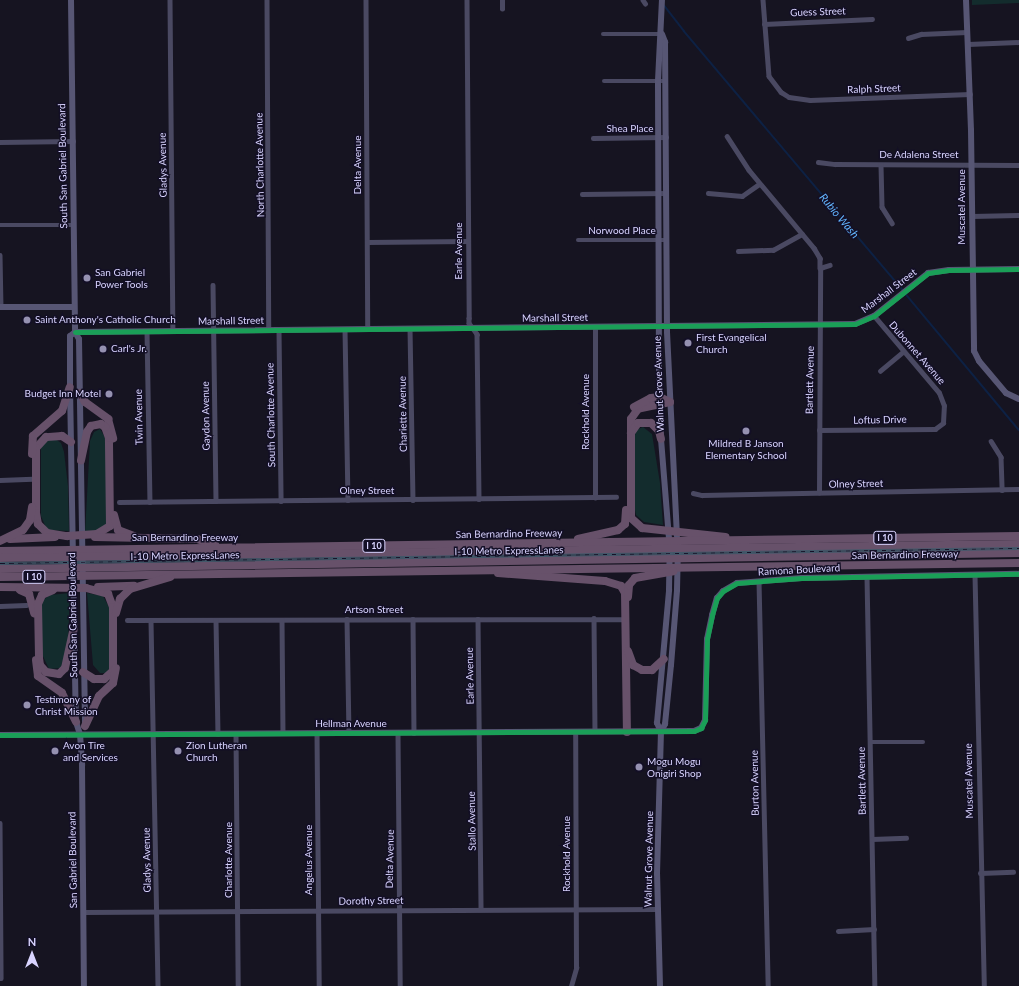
<!DOCTYPE html>
<html>
<head>
<meta charset="utf-8">
<style>
	body { margin:0 }
	#map { position:relative; width:1019px; height:986px; overflow:hidden; background:#161421; font-family:Lato,sans-serif }
	div>[style] { position:absolute }
	[style*='--x'] { left:calc(var(--x)*1px); top:calc(var(--y)*1px); width:calc(var(--w)*1px); rotate:calc(var(--a)*1deg) }
	.green>* { inset:0; background:#132c2d }
	.stream>* { height:1.5px; margin:-0.75px; padding:0 0.75px; transform-origin:0.75px; border-radius:0.75px; background:#0d2144 }
	.street>* { height:4.5px; margin:-2.25px; padding:0 2.25px; transform-origin:2.25px; border-radius:2.25px; background:#4a4962 }
	.secondary>* { height:6px; margin:-3px; padding:0 3px; transform-origin:3px; border-radius:3px; background:#575674 }
	.highway>* { height:8px; margin:-4px; padding:0 4px; transform-origin:4px; border-radius:4px; background:#67516a }
	.rail>* { height:3px; margin-top:-1.5px; transform-origin:0; background:repeating-linear-gradient(90deg,#130f26 0 4.5px,#43596b 0 9px); box-sizing:border-box; border-block:1px solid #43596b }
	.cycleway>* { height:5px; margin:-2.5px; padding:0 2.5px; transform-origin:2.5px; border-radius:2.5px; background:#1a9f57 }
	.dots>* { width:11px; height:11px; translate:-50% -50%; box-sizing:border-box; border:2px solid #130f26; border-radius:50% }
	span { translate:-50% -50%; white-space:nowrap; text-align:center; line-height:1.15; -webkit-text-stroke:3px #130f26; paint-order:stroke }
	.shield-label span { padding:1px 3px; background:#130f26; border:1px solid; border-radius:3px; -webkit-text-stroke-width:0 }
	.shield-label { font-size:9px; color:#d9d4ff; font-weight:700 }
	.street-label { font-size:10px; color:#d9d4ff }
	.poi-label { font-size:10px; color:#d9d4ff }
	.left { translate:0 -50%; text-align:left }
	.right { translate:-100% -50%; text-align:right }
	.water-label { font-size:11px; color:#62b6ff; font-style:italic }
	.north { position:absolute; left:12px; top:934px; width:40px; height:40px; -webkit-text-stroke:3px #130f26; paint-order:stroke; rotate:0deg; font-size:11px; font-weight:700; line-height:16px; text-align:center; color:#d9d4ff }
	.north::after { content:''; display:block; margin:auto; width:14px; height:18px; background:#d9d4ff; clip-path:polygon(50% 0,100% 100%,50% 72%,0 100%) }
</style>
</head>
<body>
<div id="map">
	<div class="green">
		<i style="clip-path:polygon(972px 0,1019px 0,1019px 3px,972px 5px)"></i>
		<i style="clip-path:polygon(643px 427px,652px 434px,660px 483px,663px 525px,644px 522px,636px 515px,635px 510px,635px 435px,636px 430px)"></i>
		<i style="clip-path:polygon(100px 429px,106px 439px,107px 524px,103px 530px,85px 533px,90px 441px,94px 432px)"></i>
		<i style="clip-path:polygon(54px 438px,61px 443px,64px 452px,68px 486px,69px 531px,47px 530px,41px 516px,41px 446px,43px 442px)"></i>
		<i style="clip-path:polygon(70px 593px,68px 643px,61px 668px,49px 669px,42px 654px,41px 611px,43px 600px,50px 595px)"></i>
		<i style="clip-path:polygon(87px 593px,103px 596px,109px 607px,110px 668px,106px 673px,100px 673px,93px 665px)"></i>
	</div>
	<div class="stream">
		<i style="--x:664;--y:5;--w:33;--a:52"></i>
		<i style="--x:684;--y:31;--w:339;--a:49.8"></i>
		<i style="--x:905;--y:293;--w:178;--a:50.2"></i>
	</div>
	<div class="street">
		<i style="--x:170;--y:0;--w:331;--a:89.5"></i>
		<i style="--x:267;--y:0;--w:330;--a:89.7"></i>
		<i style="--x:366;--y:0;--w:329;--a:89.7"></i>
		<i style="--x:467;--y:0;--w:318;--a:89.6"></i>
		<i style="--x:469;--y:318;--w:5;--a:90"></i>
		<i style="--x:469;--y:323;--w:14;--a:54"></i>
		<i style="--x:477;--y:334;--w:165;--a:89.3"></i>
		<i style="--x:643;--y:0;--w:4;--a:56"></i>
		<i style="--x:763;--y:0;--w:76;--a:85.5"></i>
		<i style="--x:769;--y:76;--w:20;--a:53"></i>
		<i style="--x:781;--y:92;--w:9;--a:32"></i>
		<i style="--x:789;--y:97;--w:21;--a:8"></i>
		<i style="--x:810;--y:100;--w:160;--a:-2.1"></i>
		<i style="--x:502;--y:9;--w:9;--a:-90"></i>
		<i style="--x:764;--y:24;--w:108;--a:-2.7"></i>
		<i style="--x:603;--y:34;--w:59;--a:0"></i>
		<i style="--x:908;--y:38;--w:14;--a:-17"></i>
		<i style="--x:921;--y:34;--w:46;--a:-2.5"></i>
		<i style="--x:968;--y:44;--w:51;--a:-2.2"></i>
		<i style="--x:604;--y:81;--w:62;--a:0"></i>
		<i style="--x:727;--y:136;--w:40;--a:57.1"></i>
		<i style="--x:749;--y:170;--w:102;--a:50.2"></i>
		<i style="--x:814;--y:248;--w:12;--a:59"></i>
		<i style="--x:820;--y:258;--w:10;--a:90"></i>
		<i style="--x:820;--y:268;--w:10;--a:-17"></i>
		<i style="--x:593;--y:138;--w:73;--a:-0.8"></i>
		<i style="--x:0;--y:142;--w:73;--a:-0.8"></i>
		<i style="--x:818;--y:162;--w:17;--a:7"></i>
		<i style="--x:835;--y:164;--w:184;--a:0.3"></i>
		<i style="--x:881;--y:165;--w:42;--a:88.6"></i>
		<i style="--x:882;--y:207;--w:19;--a:58"></i>
		<i style="--x:708;--y:193;--w:34;--a:5"></i>
		<i style="--x:742;--y:196;--w:21;--a:-35"></i>
		<i style="--x:582;--y:194;--w:84;--a:-0.7"></i>
		<i style="--x:972;--y:216;--w:47;--a:-1.2"></i>
		<i style="--x:0;--y:225;--w:74;--a:0"></i>
		<i style="--x:578;--y:240;--w:88;--a:0"></i>
		<i style="--x:367;--y:242;--w:101;--a:-0.6"></i>
		<i style="--x:738;--y:251;--w:35;--a:-2"></i>
		<i style="--x:773;--y:250;--w:33;--a:-29"></i>
		<i style="--x:0;--y:255;--w:52;--a:88.9"></i>
		<i style="--x:213;--y:285;--w:216;--a:89.2"></i>
		<i style="--x:410;--y:328;--w:172;--a:89"></i>
		<i style="--x:345;--y:329;--w:171;--a:89"></i>
		<i style="--x:279;--y:330;--w:171;--a:89.3"></i>
		<i style="--x:147;--y:331;--w:171;--a:89"></i>
		<i style="--x:880;--y:371;--w:30;--a:-40"></i>
		<i style="--x:819;--y:430;--w:116;--a:-0.5"></i>
		<i style="--x:935;--y:429;--w:10;--a:-37"></i>
		<i style="--x:943;--y:423;--w:17;--a:-87"></i>
		<i style="--x:944;--y:406;--w:14;--a:-111"></i>
		<i style="--x:939;--y:393;--w:101;--a:-130.2"></i>
		<i style="--x:991;--y:441;--w:19;--a:58"></i>
		<i style="--x:1001;--y:457;--w:33;--a:88"></i>
		<i style="--x:0;--y:480;--w:32;--a:-2"></i>
		<i style="--x:693;--y:493;--w:9;--a:13"></i>
		<i style="--x:702;--y:495;--w:317;--a:-1.1"></i>
		<i style="--x:819;--y:493;--w:225;--a:-89.7"></i>
		<i style="--x:595;--y:498;--w:171;--a:-90"></i>
		<i style="--x:119;--y:502;--w:497;--a:-0.6"></i>
		<i style="--x:975;--y:575;--w:411;--a:88.7"></i>
		<i style="--x:867;--y:577;--w:409;--a:88.9"></i>
		<i style="--x:759;--y:581;--w:405;--a:88.7"></i>
		<i style="--x:0;--y:606;--w:26;--a:-2"></i>
		<i style="--x:594;--y:618;--w:113;--a:89.5"></i>
		<i style="--x:347;--y:619;--w:114;--a:89"></i>
		<i style="--x:413;--y:619;--w:114;--a:89.5"></i>
		<i style="--x:478;--y:619;--w:290;--a:89.4"></i>
		<i style="--x:127;--y:620;--w:494;--a:-0.1"></i>
		<i style="--x:216;--y:620;--w:114;--a:89"></i>
		<i style="--x:282;--y:620;--w:113;--a:89.5"></i>
		<i style="--x:151;--y:621;--w:365;--a:88.9"></i>
		<i style="--x:317;--y:733;--w:253;--a:89.5"></i>
		<i style="--x:398;--y:733;--w:253;--a:89.5"></i>
		<i style="--x:236;--y:734;--w:252;--a:89.5"></i>
		<i style="--x:870;--y:742;--w:53;--a:0"></i>
		<i style="--x:0;--y:823;--w:155;--a:89.6"></i>
		<i style="--x:872;--y:839;--w:34;--a:-2"></i>
		<i style="--x:980;--y:873;--w:33;--a:-2"></i>
		<i style="--x:84;--y:912;--w:574;--a:-0.3"></i>
		<i style="--x:838;--y:931;--w:36;--a:-3"></i>
		<i style="--x:571;--y:986;--w:19;--a:-74"></i>
		<i style="--x:576;--y:968;--w:236;--a:-90.2"></i>
	</div>
	<div class="secondary">
		<i style="--x:71;--y:0;--w:332;--a:89.3"></i>
		<i style="--x:75;--y:332;--w:8;--a:60"></i>
		<i style="--x:79;--y:339;--w:385;--a:89.1"></i>
		<i style="--x:966;--y:0;--w:130;--a:87.8"></i>
		<i style="--x:971;--y:130;--w:221;--a:89.2"></i>
		<i style="--x:974;--y:351;--w:11;--a:63"></i>
		<i style="--x:979;--y:361;--w:42;--a:49.8"></i>
		<i style="--x:1006;--y:393;--w:14;--a:25"></i>
		<i style="--x:662;--y:34;--w:9;--a:69"></i>
		<i style="--x:665;--y:42;--w:290;--a:89.6"></i>
		<i style="--x:667;--y:332;--w:204;--a:87.2"></i>
		<i style="--x:0;--y:307;--w:74;--a:0"></i>
		<i style="--x:75;--y:332;--w:780;--a:-0.59"></i>
		<i style="--x:855;--y:324;--w:21;--a:-23"></i>
		<i style="--x:874;--y:316;--w:69;--a:-38.5"></i>
		<i style="--x:928;--y:273;--w:21;--a:-8"></i>
		<i style="--x:949;--y:270;--w:70;--a:-0.8"></i>
		<i style="--x:75;--y:332;--w:6;--a:141"></i>
		<i style="--x:70;--y:336;--w:51;--a:90"></i>
		<i style="--x:70;--y:387;--w:335;--a:89"></i>
		<i style="--x:76;--y:722;--w:13;--a:72"></i>
		<i style="--x:80;--y:734;--w:31;--a:86"></i>
		<i style="--x:82;--y:765;--w:221;--a:89.5"></i>
		<i style="--x:661;--y:732;--w:9;--a:-63"></i>
		<i style="--x:665;--y:724;--w:59;--a:-84.2"></i>
		<i style="--x:671;--y:665;--w:75;--a:-85.4"></i>
		<i style="--x:677;--y:590;--w:45;--a:-88.7"></i>
		<i style="--x:0;--y:735;--w:694;--a:-0.33"></i>
		<i style="--x:694;--y:731;--w:8;--a:-23"></i>
		<i style="--x:701;--y:728;--w:9;--a:-63"></i>
		<i style="--x:705;--y:720;--w:81;--a:-88.6"></i>
		<i style="--x:707;--y:639;--w:25;--a:-78"></i>
		<i style="--x:712;--y:615;--w:18;--a:-74"></i>
		<i style="--x:717;--y:598;--w:9;--a:-49"></i>
		<i style="--x:723;--y:591;--w:16;--a:-30"></i>
		<i style="--x:737;--y:583;--w:65;--a:-4.4"></i>
		<i style="--x:802;--y:578;--w:217;--a:-1.1"></i>
		<i style="--x:660;--y:986;--w:112;--a:-91.5"></i>
		<i style="--x:657;--y:874;--w:142;--a:-88.4"></i>
		<i style="--x:661;--y:732;--w:10;--a:-114"></i>
		<i style="--x:657;--y:723;--w:134;--a:-84.8"></i>
		<i style="--x:669;--y:590;--w:39;--a:-89"></i>
		<i style="--x:670;--y:551;--w:112;--a:-94.6"></i>
		<i style="--x:661;--y:439;--w:67;--a:-91.7"></i>
		<i style="--x:659;--y:372;--w:291;--a:-90.2"></i>
		<i style="--x:658;--y:81;--w:81;--a:-87.2"></i>
	</div>
	<div class="highway">
		<i style="--x:80;--y:393;--w:10;--a:61"></i>
		<i style="--x:85;--y:402;--w:29;--a:36"></i>
		<i style="--x:108;--y:419;--w:20;--a:75"></i>
		<i style="--x:670;--y:402;--w:33;--a:168"></i>
		<i style="--x:638;--y:409;--w:12;--a:125"></i>
		<i style="--x:631;--y:419;--w:99;--a:90"></i>
		<i style="--x:631;--y:518;--w:15;--a:42"></i>
		<i style="--x:642;--y:528;--w:84;--a:6.1"></i>
		<i style="--x:634;--y:407;--w:19;--a:-28"></i>
		<i style="--x:651;--y:398;--w:9;--a:-6"></i>
		<i style="--x:660;--y:397;--w:11;--a:27"></i>
		<i style="--x:631;--y:433;--w:12;--a:-55"></i>
		<i style="--x:638;--y:423;--w:13;--a:0"></i>
		<i style="--x:651;--y:423;--w:11;--a:45"></i>
		<i style="--x:659;--y:431;--w:8;--a:76"></i>
		<i style="--x:71;--y:442;--w:11;--a:-146"></i>
		<i style="--x:62;--y:436;--w:16;--a:176"></i>
		<i style="--x:46;--y:437;--w:15;--a:132"></i>
		<i style="--x:36;--y:448;--w:65;--a:90"></i>
		<i style="--x:36;--y:513;--w:11;--a:80"></i>
		<i style="--x:38;--y:524;--w:13;--a:45"></i>
		<i style="--x:47;--y:533;--w:20;--a:9"></i>
		<i style="--x:67;--y:536;--w:30;--a:-4"></i>
		<i style="--x:97;--y:534;--w:15;--a:-32"></i>
		<i style="--x:110;--y:526;--w:88;--a:-90.7"></i>
		<i style="--x:109;--y:438;--w:12;--a:-110"></i>
		<i style="--x:105;--y:427;--w:5;--a:-143"></i>
		<i style="--x:101;--y:424;--w:10;--a:169"></i>
		<i style="--x:91;--y:426;--w:7;--a:124"></i>
		<i style="--x:87;--y:432;--w:29;--a:102"></i>
		<i style="--x:32;--y:454;--w:18;--a:-87"></i>
		<i style="--x:33;--y:436;--w:38;--a:-41"></i>
		<i style="--x:62;--y:411;--w:25;--a:-72"></i>
		<i style="--x:114;--y:515;--w:16;--a:75"></i>
		<i style="--x:118;--y:530;--w:17;--a:21"></i>
		<i style="--x:95;--y:537;--w:102;--a:1.1"></i>
		<i style="--x:197;--y:539;--w:19;--a:18"></i>
		<i style="--x:10;--y:539;--w:45;--a:-2.5"></i>
		<i style="--x:578;--y:539;--w:41;--a:-12.7"></i>
		<i style="--x:618;--y:530;--w:9;--a:-41"></i>
		<i style="--x:625;--y:524;--w:14;--a:-86"></i>
		<i style="--x:0;--y:541;--w:25;--a:-26"></i>
		<i style="--x:23;--y:530;--w:12;--a:-55"></i>
		<i style="--x:30;--y:520;--w:13;--a:-81"></i>
		<i style="--x:0;--y:551;--w:1019;--a:-0.84"></i>
		<i style="--x:0;--y:558;--w:1019;--a:-0.79"></i>
		<i style="--x:0;--y:569;--w:1019;--a:-0.9"></i>
		<i style="--x:498;--y:573;--w:107;--a:4.3"></i>
		<i style="--x:605;--y:581;--w:17;--a:17"></i>
		<i style="--x:621;--y:586;--w:8;--a:60"></i>
		<i style="--x:625;--y:593;--w:139;--a:89.2"></i>
		<i style="--x:0;--y:577;--w:1019;--a:-0.79"></i>
		<i style="--x:0;--y:587;--w:86;--a:0.7"></i>
		<i style="--x:86;--y:588;--w:23;--a:15"></i>
		<i style="--x:108;--y:594;--w:14;--a:69"></i>
		<i style="--x:113;--y:607;--w:64;--a:90"></i>
		<i style="--x:113;--y:671;--w:12;--a:138"></i>
		<i style="--x:104;--y:679;--w:10;--a:180"></i>
		<i style="--x:94;--y:679;--w:13;--a:-148"></i>
		<i style="--x:98;--y:587;--w:36;--a:-2"></i>
		<i style="--x:20;--y:590;--w:10;--a:24"></i>
		<i style="--x:29;--y:594;--w:20;--a:75"></i>
		<i style="--x:53;--y:590;--w:12;--a:156"></i>
		<i style="--x:42;--y:595;--w:10;--a:114"></i>
		<i style="--x:38;--y:604;--w:54;--a:88.9"></i>
		<i style="--x:39;--y:658;--w:7;--a:82"></i>
		<i style="--x:40;--y:665;--w:9;--a:49"></i>
		<i style="--x:46;--y:672;--w:13;--a:9"></i>
		<i style="--x:59;--y:674;--w:8;--a:-45"></i>
		<i style="--x:65;--y:668;--w:42;--a:-77.6"></i>
		<i style="--x:628;--y:597;--w:12;--a:-85"></i>
		<i style="--x:629;--y:585;--w:9;--a:-49"></i>
		<i style="--x:635;--y:578;--w:39;--a:-10"></i>
		<i style="--x:116;--y:613;--w:15;--a:-74"></i>
		<i style="--x:120;--y:599;--w:14;--a:-45"></i>
		<i style="--x:130;--y:589;--w:42;--a:-16.7"></i>
		<i style="--x:628;--y:651;--w:15;--a:70"></i>
		<i style="--x:633;--y:665;--w:10;--a:29"></i>
		<i style="--x:642;--y:670;--w:10;--a:0"></i>
		<i style="--x:652;--y:670;--w:16;--a:-43"></i>
		<i style="--x:36;--y:660;--w:16;--a:83"></i>
		<i style="--x:38;--y:676;--w:29;--a:35"></i>
		<i style="--x:62;--y:693;--w:32;--a:64"></i>
		<i style="--x:85;--y:726;--w:33;--a:-65"></i>
		<i style="--x:99;--y:696;--w:19;--a:-43"></i>
		<i style="--x:113;--y:683;--w:15;--a:-79"></i>
	</div>
	<div class="rail">
		<i style="--x:0;--y:563;--w:1019;--a:-0.84"></i>
	</div>
	<div class="cycleway">
		<i style="--x:75;--y:332;--w:780;--a:-0.59"></i>
		<i style="--x:855;--y:324;--w:21;--a:-23"></i>
		<i style="--x:874;--y:316;--w:69;--a:-38.5"></i>
		<i style="--x:928;--y:273;--w:21;--a:-8"></i>
		<i style="--x:949;--y:270;--w:70;--a:-0.8"></i>
		<i style="--x:0;--y:735;--w:694;--a:-0.33"></i>
		<i style="--x:694;--y:731;--w:8;--a:-23"></i>
		<i style="--x:701;--y:728;--w:9;--a:-63"></i>
		<i style="--x:705;--y:720;--w:81;--a:-88.6"></i>
		<i style="--x:707;--y:639;--w:25;--a:-78"></i>
		<i style="--x:712;--y:615;--w:18;--a:-74"></i>
		<i style="--x:717;--y:598;--w:9;--a:-49"></i>
		<i style="--x:723;--y:591;--w:16;--a:-30"></i>
		<i style="--x:737;--y:583;--w:65;--a:-4.4"></i>
		<i style="--x:802;--y:578;--w:217;--a:-1.1"></i>
	</div>
	<div class="dots">
		<i style="left:87px;top:278px;background:#9591b1"></i>
		<i style="left:27px;top:320px;background:#9591b1"></i>
		<i style="left:688px;top:343px;background:#9591b1"></i>
		<i style="left:103px;top:349px;background:#9591b1"></i>
		<i style="left:109px;top:394px;background:#9591b1"></i>
		<i style="left:746px;top:431px;background:#9591b1"></i>
		<i style="left:27px;top:705px;background:#9591b1"></i>
		<i style="left:55px;top:751px;background:#9591b1"></i>
		<i style="left:178px;top:751px;background:#9591b1"></i>
		<i style="left:639px;top:767px;background:#9591b1"></i>
	</div>
	<div class="shield-label">
		<span style="left:885px;top:538px">I 10</span>
		<span style="left:374px;top:546px">I 10</span>
		<span style="left:34px;top:577px">I 10</span>
	</div>
	<div class="street-label">
		<span style="left:818px;top:12px;rotate:-2deg">Guess Street</span>
		<span style="left:874px;top:89px;rotate:-2deg">Ralph Street</span>
		<span style="left:630px;top:129px">Shea Place</span>
		<span style="left:919px;top:155px">De Adalena Street</span>
		<span style="left:163px;top:165px;rotate:-91deg">Gladys Avenue</span>
		<span style="left:260px;top:165px;rotate:-91deg">North Charlotte Avenue</span>
		<span style="left:358px;top:165px;rotate:-90deg">Delta Avenue</span>
		<span style="left:63px;top:166px;rotate:-91deg">South San Gabriel Boulevard</span>
		<span style="left:962px;top:207px;rotate:-90deg">Muscatel Avenue</span>
		<span style="left:622px;top:231px">Norwood Place</span>
		<span style="left:459px;top:251px;rotate:-90deg">Earle Avenue</span>
		<span style="left:889px;top:291px;rotate:-37deg">Marshall Street</span>
		<span style="left:555px;top:318px;rotate:-1deg">Marshall Street</span>
		<span style="left:231px;top:321px;rotate:-1deg">Marshall Street</span>
		<span style="left:917px;top:353px;rotate:49deg">Dubonnet Avenue</span>
		<span style="left:810px;top:380px;rotate:-89deg">Bartlett Avenue</span>
		<span style="left:659px;top:384px;rotate:-92deg">Walnut Grove Avenue</span>
		<span style="left:586px;top:412px;rotate:-90deg">Rockhold Avenue</span>
		<span style="left:403px;top:414px;rotate:-91deg">Chariette Avenue</span>
		<span style="left:271px;top:415px;rotate:-91deg">South Charlotte Avenue</span>
		<span style="left:206px;top:416px;rotate:-91deg">Gaydon Avenue</span>
		<span style="left:139px;top:417px;rotate:-91deg">Twin Avenue</span>
		<span style="left:880px;top:420px;rotate:-1deg">Loftus Drive</span>
		<span style="left:856px;top:484px;rotate:-1deg">Olney Street</span>
		<span style="left:367px;top:491px">Olney Street</span>
		<span style="left:509px;top:534px;rotate:-1deg">San Bernardino Freeway</span>
		<span style="left:185px;top:538px">San Bernardino Freeway</span>
		<span style="left:509px;top:551px;rotate:-1deg">I-10 Metro ExpressLanes</span>
		<span style="left:905px;top:555px;rotate:-1deg">San Bernardino Freeway</span>
		<span style="left:185px;top:556px;rotate:-1deg">I-10 Metro ExpressLanes</span>
		<span style="left:799px;top:570px;rotate:-3deg">Ramona Boulevard</span>
		<span style="left:374px;top:610px">Artson Street</span>
		<span style="left:73px;top:615px;rotate:-91deg">South San Gabriel Boulevard</span>
		<span style="left:470px;top:676px;rotate:-91deg">Earle Avenue</span>
		<span style="left:351px;top:724px">Hellman Avenue</span>
		<span style="left:862px;top:781px;rotate:-91deg">Bartlett Avenue</span>
		<span style="left:969px;top:781px;rotate:-91deg">Muscatel Avenue</span>
		<span style="left:755px;top:783px;rotate:-91deg">Burton Avenue</span>
		<span style="left:472px;top:821px;rotate:-91deg">Stallo Avenue</span>
		<span style="left:567px;top:854px;rotate:-90deg">Rockhold Avenue</span>
		<span style="left:390px;top:859px;rotate:-89deg">Delta Avenue</span>
		<span style="left:649px;top:859px;rotate:-89deg">Walnut Grove Avenue</span>
		<span style="left:73px;top:860px;rotate:-91deg">San Gabriel Boulevard</span>
		<span style="left:147px;top:860px;rotate:-91deg">Gladys Avenue</span>
		<span style="left:229px;top:860px;rotate:-90deg">Charlotte Avenue</span>
		<span style="left:309px;top:860px;rotate:-90deg">Angelus Avenue</span>
		<span style="left:371px;top:901px;rotate:-1deg">Dorothy Street</span>
	</div>
	<div class="poi-label">
		<span class="left" style="left:95px;top:278px">San Gabriel<br>Power Tools</span>
		<span class="left" style="left:35px;top:320px">Saint Anthony's Catholic Church</span>
		<span class="left" style="left:696px;top:343px">First Evangelical<br>Church</span>
		<span class="left" style="left:111px;top:349px">Carl's Jr.</span>
		<span class="right" style="left:101px;top:394px">Budget Inn Motel</span>
		<span style="left:746px;top:449px">Mildred B Janson<br>Elementary School</span>
		<span class="left" style="left:35px;top:705px">Testimony of<br>Christ Mission</span>
		<span class="left" style="left:63px;top:751px">Avon Tire<br>and Services</span>
		<span class="left" style="left:186px;top:751px">Zion Lutheran<br>Church</span>
		<span class="left" style="left:647px;top:767px">Mogu Mogu<br>Onigiri Shop</span>
	</div>
	<div class="water-label">
		<span style="left:839px;top:216px;rotate:50deg">Rubio Wash</span>
	</div>
	<div class="north">N</div>
</div>
</body>
</html>
